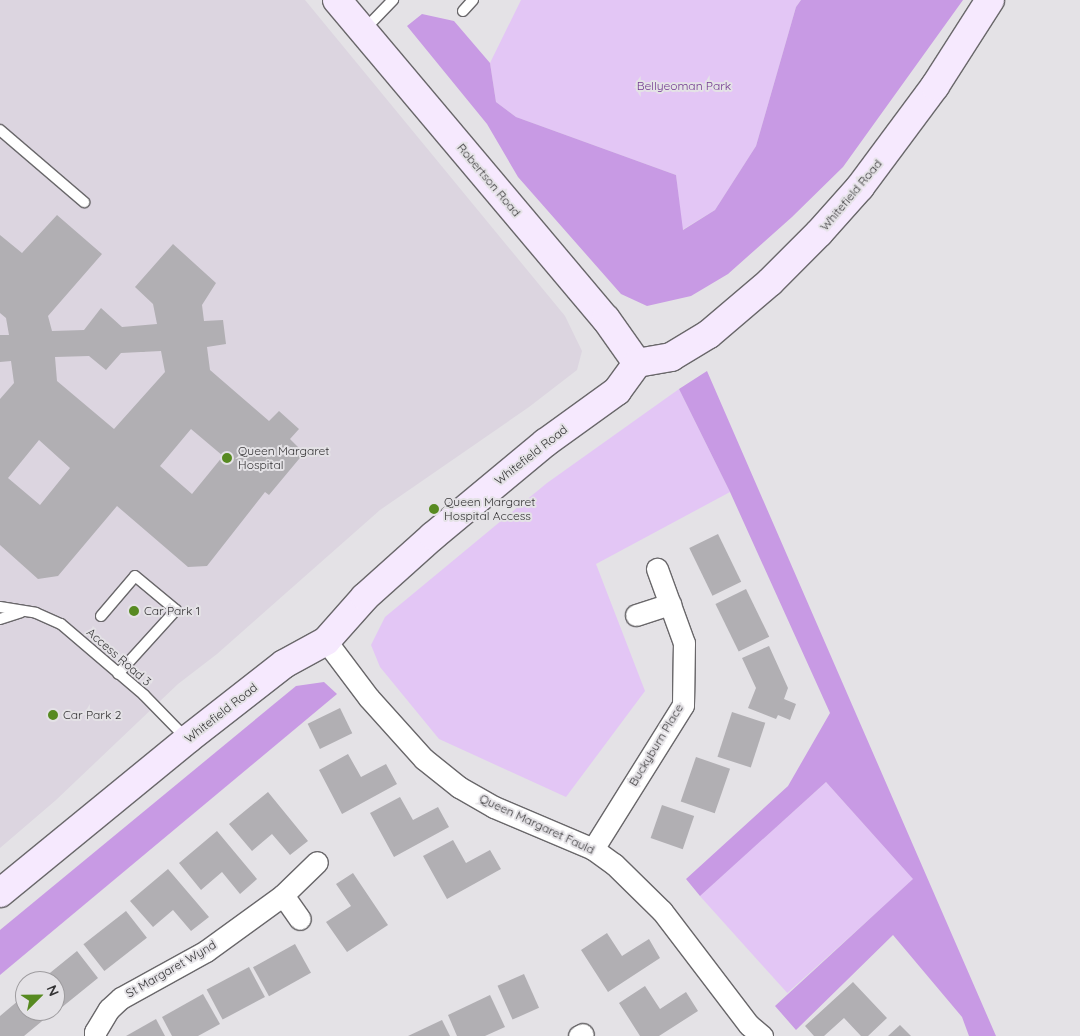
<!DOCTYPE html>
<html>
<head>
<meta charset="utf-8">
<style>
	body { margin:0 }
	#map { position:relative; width:1080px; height:1036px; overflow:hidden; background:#e4e2e6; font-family:Quicksand,sans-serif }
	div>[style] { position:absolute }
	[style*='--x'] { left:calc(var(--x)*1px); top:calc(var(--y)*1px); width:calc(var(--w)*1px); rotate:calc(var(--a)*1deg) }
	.built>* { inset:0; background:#dcd5e0 }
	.green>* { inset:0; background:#e3c6f5; transform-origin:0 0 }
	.forest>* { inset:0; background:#c89ae4 }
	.building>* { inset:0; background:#b1afb3; transform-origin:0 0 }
	.roads { filter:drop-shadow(1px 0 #69676a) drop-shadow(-1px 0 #69676a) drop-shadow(0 1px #69676a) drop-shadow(0 -1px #69676a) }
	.lane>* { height:10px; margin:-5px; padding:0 5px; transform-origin:5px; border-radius:5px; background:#fff }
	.street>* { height:21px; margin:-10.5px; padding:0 10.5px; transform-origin:10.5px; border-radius:10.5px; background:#fff }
	.secondary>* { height:28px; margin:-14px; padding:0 14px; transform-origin:14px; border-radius:14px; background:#f6e9fe }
	.dots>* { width:14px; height:14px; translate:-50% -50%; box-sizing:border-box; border:2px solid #e4e2e6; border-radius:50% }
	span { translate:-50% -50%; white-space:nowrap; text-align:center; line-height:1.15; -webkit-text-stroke:4px #e4e2e6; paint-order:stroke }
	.park-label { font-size:12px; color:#72398f }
	.street-label { font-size:12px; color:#343335 }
	.poi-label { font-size:12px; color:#343335 }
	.left { translate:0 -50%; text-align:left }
	.north { position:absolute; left:15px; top:971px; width:50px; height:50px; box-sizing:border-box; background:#e4e2e6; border:1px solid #9e9c9f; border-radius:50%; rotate:67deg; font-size:14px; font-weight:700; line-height:20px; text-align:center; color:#343335 }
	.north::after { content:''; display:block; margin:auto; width:18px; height:22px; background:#578a21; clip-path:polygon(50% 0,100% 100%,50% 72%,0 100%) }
</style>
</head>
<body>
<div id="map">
	<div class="built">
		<i style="clip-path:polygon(0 0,305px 0,565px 316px,582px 351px,577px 370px,529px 407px,380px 510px,217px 654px,178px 684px,56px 800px,0 848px)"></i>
	</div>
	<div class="green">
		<i style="clip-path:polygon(521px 0,801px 0,796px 7px,756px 146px,715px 210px,682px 230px,676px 175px,516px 117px,496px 102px,490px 63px)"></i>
		<i style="clip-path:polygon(679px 389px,730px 492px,596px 564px,645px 691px,566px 797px,439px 739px,380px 667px,371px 645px,385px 617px,547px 483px)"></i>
		<i style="left:826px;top:782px;width:131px;height:170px;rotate:48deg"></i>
	</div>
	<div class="forest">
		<i style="clip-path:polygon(801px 0,963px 0,843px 167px,792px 217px,728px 274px,691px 296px,647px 306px,621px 294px,518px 177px,487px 124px,407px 26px,422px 14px,454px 21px,490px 63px,496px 102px,516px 117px,676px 175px,683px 230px,715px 210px,756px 146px,796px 7px)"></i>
		<i style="clip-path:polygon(707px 371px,996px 1036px,969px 1036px,962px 1017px,893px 935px,796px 1030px,775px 1006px,913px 879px,826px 782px,700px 896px,686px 879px,788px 786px,830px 713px,730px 492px,679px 389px)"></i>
		<i style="clip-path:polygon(324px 682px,337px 694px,0 975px,0 930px,296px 686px)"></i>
	</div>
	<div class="building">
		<i style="clip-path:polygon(evenodd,57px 215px,102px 254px,48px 316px,52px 331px,84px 330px,101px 308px,122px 327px,157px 324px,153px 304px,135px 287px,173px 244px,216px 283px,202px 305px,204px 321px,223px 320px,226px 344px,207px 347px,210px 370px,269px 421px,279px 411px,299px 429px,290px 439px,304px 453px,269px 495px,265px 492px,207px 566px,188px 567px,117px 506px,58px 576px,38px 579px,0 545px,0 399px,14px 383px,11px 361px,0 362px,0 335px,9px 335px,6px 318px,0 313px,0 235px,22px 253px,57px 215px,161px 351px,165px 372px,114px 429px,57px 381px,55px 357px,89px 356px,106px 370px,121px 353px,161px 351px,57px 215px,191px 429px,223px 456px,192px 494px,160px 466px,191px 429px,57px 215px,39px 440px,70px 468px,40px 505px,8px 478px,39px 440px)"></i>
		<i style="left:718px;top:534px;width:53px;height:32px;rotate:64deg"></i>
		<i style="left:746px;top:589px;width:53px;height:34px;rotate:64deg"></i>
		<i style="clip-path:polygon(769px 646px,788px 688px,784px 699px,796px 704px,790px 720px,778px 715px,776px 719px,748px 708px,756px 688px,742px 658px)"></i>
		<i style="left:340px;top:708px;width:28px;height:36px;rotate:64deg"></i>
		<i style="left:732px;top:712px;width:35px;height:47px;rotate:18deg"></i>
		<i style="clip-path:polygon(348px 754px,361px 777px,386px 764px,397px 784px,342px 814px,319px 770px)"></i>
		<i style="left:696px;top:757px;width:36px;height:47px;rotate:19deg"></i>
		<i style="clip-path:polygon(268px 792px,308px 841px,290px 855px,272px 834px,252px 851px,229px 824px)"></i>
		<i style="clip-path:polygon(400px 797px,413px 820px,438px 807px,449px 827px,394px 857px,370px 813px)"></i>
		<i style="left:662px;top:805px;width:34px;height:35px;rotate:19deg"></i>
		<i style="clip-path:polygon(217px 831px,257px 879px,240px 894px,222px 872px,201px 890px,179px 863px)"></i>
		<i style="clip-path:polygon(453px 840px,466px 863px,490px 850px,501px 869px,447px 899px,423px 856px)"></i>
		<i style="clip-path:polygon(168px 869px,209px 917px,191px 931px,173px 910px,153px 927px,130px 901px)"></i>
		<i style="clip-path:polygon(353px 873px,388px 925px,347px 952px,326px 922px,351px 906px,336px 884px)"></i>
		<i style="left:126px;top:911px;width:34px;height:54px;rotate:52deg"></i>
		<i style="clip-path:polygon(607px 933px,622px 956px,649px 939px,660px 958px,608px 992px,581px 950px)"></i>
		<i style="left:295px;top:944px;width:33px;height:48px;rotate:61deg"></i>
		<i style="clip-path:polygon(77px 951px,98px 978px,56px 1012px,55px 981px,40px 981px)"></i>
		<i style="left:249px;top:967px;width:34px;height:48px;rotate:62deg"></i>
		<i style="left:524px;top:974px;width:37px;height:29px;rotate:66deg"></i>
		<i style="clip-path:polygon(853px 982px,887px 1018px,868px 1036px,861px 1036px,844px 1018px,824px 1036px,814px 1036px,805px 1026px)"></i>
		<i style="clip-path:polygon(645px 986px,660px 1009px,686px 992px,698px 1011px,659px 1036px,640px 1036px,619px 1003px)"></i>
		<i style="clip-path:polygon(203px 994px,220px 1024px,198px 1036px,172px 1036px,162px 1017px)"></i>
		<i style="clip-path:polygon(25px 995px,25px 1011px,43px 1011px,47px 1017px,24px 1036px,0 1036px,0 1016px)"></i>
		<i style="clip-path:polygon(490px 995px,505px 1027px,485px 1036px,457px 1036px,448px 1015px)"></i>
		<i style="clip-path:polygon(156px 1019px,165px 1036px,126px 1036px)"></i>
		<i style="clip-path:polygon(442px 1020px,450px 1036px,408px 1036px)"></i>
		<i style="clip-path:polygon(900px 1025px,911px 1036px,888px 1036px)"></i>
	</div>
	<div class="roads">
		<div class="lane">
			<i style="--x:463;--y:11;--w:15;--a:-48"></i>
			<i style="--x:364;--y:30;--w:42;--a:-46"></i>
			<i style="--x:0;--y:130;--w:111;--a:40.6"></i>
			<i style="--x:0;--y:607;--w:36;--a:9"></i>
			<i style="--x:36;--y:613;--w:27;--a:24"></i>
			<i style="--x:61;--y:624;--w:109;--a:40.5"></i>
			<i style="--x:144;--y:695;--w:62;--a:45.7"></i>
			<i style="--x:101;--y:616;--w:52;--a:-49.6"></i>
			<i style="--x:135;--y:576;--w:53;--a:39.7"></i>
			<i style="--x:176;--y:610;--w:86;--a:132.2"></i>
			<i style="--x:0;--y:619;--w:22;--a:-18"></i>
		</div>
		<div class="street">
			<i style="--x:636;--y:615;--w:36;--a:-18"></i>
			<i style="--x:326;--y:641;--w:71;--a:53"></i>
			<i style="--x:369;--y:698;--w:82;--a:48"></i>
			<i style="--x:424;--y:759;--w:45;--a:38.7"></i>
			<i style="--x:459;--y:787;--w:40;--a:29.7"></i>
			<i style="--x:494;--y:807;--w:108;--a:23"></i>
			<i style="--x:593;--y:849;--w:26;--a:36"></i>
			<i style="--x:614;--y:864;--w:67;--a:44.4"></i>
			<i style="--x:662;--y:911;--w:143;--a:52.7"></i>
			<i style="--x:749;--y:1025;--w:17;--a:40"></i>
			<i style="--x:593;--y:849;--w:170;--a:-58"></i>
			<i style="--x:683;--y:705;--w:62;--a:-89.1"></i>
			<i style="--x:684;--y:643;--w:79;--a:-110"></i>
			<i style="--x:283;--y:895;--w:29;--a:55"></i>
			<i style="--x:95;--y:1036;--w:4;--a:-90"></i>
			<i style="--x:95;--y:1032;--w:27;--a:-59"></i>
			<i style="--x:109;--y:1009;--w:16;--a:-43"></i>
			<i style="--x:121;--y:998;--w:97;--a:-28.9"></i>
			<i style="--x:206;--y:951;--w:95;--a:-36"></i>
			<i style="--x:283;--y:895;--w:47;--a:-44.1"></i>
			<i style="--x:579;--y:1036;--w:4;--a:-27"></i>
		</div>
		<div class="secondary">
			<i style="--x:337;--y:0;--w:417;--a:49.9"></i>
			<i style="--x:606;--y:319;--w:54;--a:54.8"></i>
			<i style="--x:0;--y:893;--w:243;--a:-39.3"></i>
			<i style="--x:188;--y:739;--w:122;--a:-38"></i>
			<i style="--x:284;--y:664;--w:48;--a:-28.7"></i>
			<i style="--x:326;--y:641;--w:59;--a:-48.4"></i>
			<i style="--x:365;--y:597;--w:91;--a:-41.9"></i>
			<i style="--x:433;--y:536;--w:146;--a:-39.7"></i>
			<i style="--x:545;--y:443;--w:89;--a:-35.8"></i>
			<i style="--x:617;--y:391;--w:34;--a:-54"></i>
			<i style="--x:637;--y:363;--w:35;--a:-10"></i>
			<i style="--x:671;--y:357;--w:44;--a:-31.2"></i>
			<i style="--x:709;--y:334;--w:80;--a:-40.4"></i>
			<i style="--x:770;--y:282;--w:69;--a:-45"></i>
			<i style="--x:819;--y:233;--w:62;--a:-48.3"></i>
			<i style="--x:860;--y:187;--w:126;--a:-53.4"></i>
			<i style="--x:935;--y:86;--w:102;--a:-57.4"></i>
		</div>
	</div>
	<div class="dots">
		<i style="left:227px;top:458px;background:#578a21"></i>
		<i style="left:434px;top:509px;background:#578a21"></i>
		<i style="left:134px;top:611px;background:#578a21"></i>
		<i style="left:53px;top:715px;background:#578a21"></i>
	</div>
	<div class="park-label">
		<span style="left:684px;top:86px">Bellyeoman Park</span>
	</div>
	<div class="street-label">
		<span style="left:489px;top:180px;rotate:50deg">Robertson Road</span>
		<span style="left:851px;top:195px;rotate:-50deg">Whitefield Road</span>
		<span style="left:531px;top:455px;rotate:-38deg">Whitefield Road</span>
		<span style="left:119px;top:657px;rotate:41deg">Access Road 3</span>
		<span style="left:221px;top:713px;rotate:-38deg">Whitefield Road</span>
		<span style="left:656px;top:745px;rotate:-59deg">Buckyburn Place</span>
		<span style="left:537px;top:824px;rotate:25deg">Queen Margaret Fauld</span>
		<span style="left:171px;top:969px;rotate:-30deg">St Margaret Wynd</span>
	</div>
	<div class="poi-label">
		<span class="left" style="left:238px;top:458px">Queen Margaret<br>Hospital</span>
		<span class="left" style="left:444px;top:509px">Queen Margaret<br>Hospital Access</span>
		<span class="left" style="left:144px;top:611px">Car Park 1</span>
		<span class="left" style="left:63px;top:715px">Car Park 2</span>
	</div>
	<div class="north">N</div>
</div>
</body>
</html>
